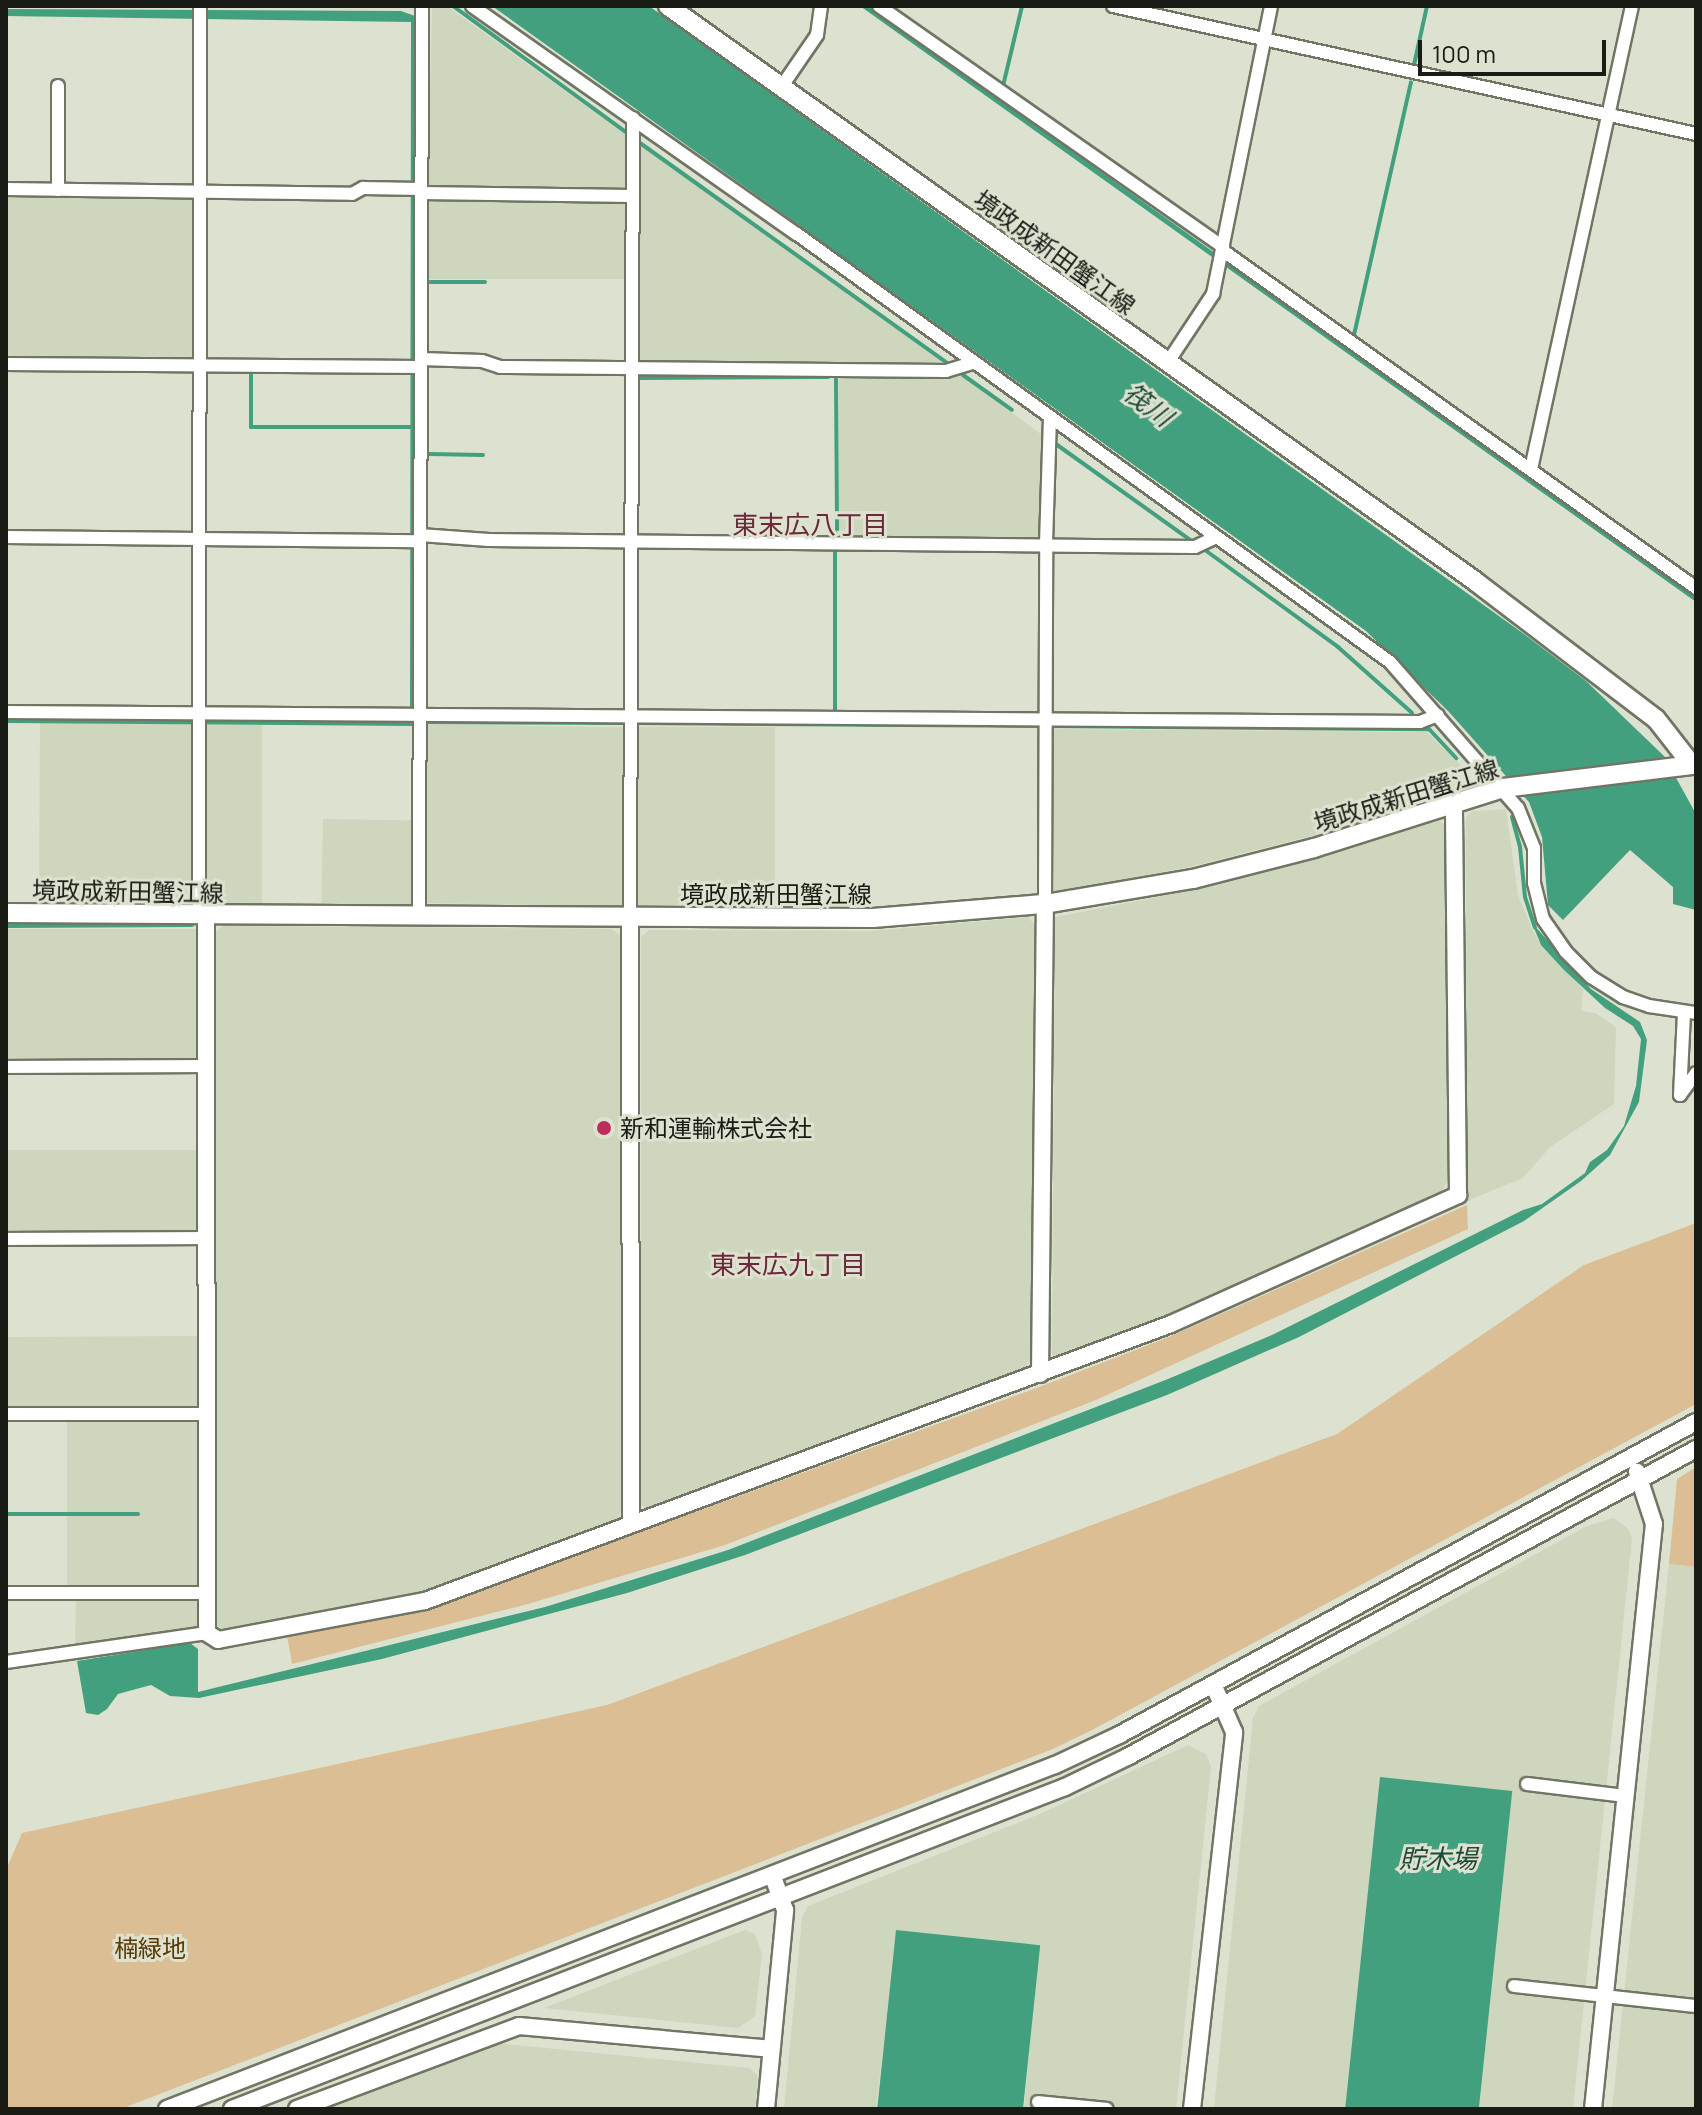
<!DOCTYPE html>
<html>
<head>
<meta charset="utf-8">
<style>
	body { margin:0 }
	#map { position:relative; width:1702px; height:2115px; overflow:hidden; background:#dce2cf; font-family:Manrope,"Noto Sans JP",sans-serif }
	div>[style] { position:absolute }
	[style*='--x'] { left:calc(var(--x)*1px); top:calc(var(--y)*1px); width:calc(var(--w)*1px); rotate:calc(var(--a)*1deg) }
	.built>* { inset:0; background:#ced6bd; transform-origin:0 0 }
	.green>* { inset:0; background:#dcbe94 }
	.water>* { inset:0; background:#42a07f; transform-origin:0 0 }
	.stream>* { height:4px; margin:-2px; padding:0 2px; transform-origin:2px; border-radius:2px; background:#42a07f }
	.roads { filter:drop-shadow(2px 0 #707564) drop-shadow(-2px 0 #707564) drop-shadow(0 2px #707564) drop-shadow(0 -2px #707564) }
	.minor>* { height:12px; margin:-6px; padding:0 6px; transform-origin:6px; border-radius:6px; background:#fff }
	.tertiary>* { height:16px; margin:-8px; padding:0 8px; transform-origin:8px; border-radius:8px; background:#fff }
	.secondary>* { height:18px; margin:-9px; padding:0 9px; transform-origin:9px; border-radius:9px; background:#fff }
	.dots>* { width:22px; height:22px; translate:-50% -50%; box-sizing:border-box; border:4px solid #dce2cf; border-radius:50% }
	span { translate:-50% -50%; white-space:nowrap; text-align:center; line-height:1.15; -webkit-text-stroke:6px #dce2cf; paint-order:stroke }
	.street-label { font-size:24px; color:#191b15 }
	.poi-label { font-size:24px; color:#191b15 }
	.left { translate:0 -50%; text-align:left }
	.park-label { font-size:24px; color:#593a00 }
	.water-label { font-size:26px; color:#204839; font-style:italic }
	.neighbourhood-label { font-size:26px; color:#6d283a }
	.frame { position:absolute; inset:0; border:8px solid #191b15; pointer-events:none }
	.scale { position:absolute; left:1418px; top:40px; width:188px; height:36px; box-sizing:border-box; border:4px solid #191b15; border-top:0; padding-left:10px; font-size:24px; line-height:28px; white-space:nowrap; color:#191b15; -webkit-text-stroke:6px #dce2cf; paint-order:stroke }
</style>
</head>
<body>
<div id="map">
	<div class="built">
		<i style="clip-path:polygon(432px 6px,447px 6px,626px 135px,626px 192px,431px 190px,428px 187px)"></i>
		<i style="clip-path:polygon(637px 142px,839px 287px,946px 365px,639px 362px,636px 354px)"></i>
		<i style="clip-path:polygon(6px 196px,192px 196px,196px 200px,197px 359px,6px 359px)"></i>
		<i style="clip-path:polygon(432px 197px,622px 200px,627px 204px,626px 279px,428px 279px,428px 200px)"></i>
		<i style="clip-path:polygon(959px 374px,1042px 435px,1041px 538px,839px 537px,839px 378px,945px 378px)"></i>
		<i style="clip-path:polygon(40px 723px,193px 724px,195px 899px,191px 906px,39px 907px)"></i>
		<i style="clip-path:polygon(205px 724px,262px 725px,262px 909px,209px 907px,204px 903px)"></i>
		<i style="left:426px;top:724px;width:199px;height:179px;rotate:1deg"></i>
		<i style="left:633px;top:727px;width:142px;height:180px"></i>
		<i style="clip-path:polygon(1049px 729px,1427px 732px,1461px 766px,1453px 788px,1311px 836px,1189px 867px,1050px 892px)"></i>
		<i style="clip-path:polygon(1506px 809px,1518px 895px,1532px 929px,1541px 945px,1583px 989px,1581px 1011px,1595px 1013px,1616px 1027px,1614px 1104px,1550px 1147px,1523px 1178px,1467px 1201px,1466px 818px,1472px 811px)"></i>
		<i style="left:323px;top:819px;width:91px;height:90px;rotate:1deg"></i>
		<i style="clip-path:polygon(1439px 821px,1447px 826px,1448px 1180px,1441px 1193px,1241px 1286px,1057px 1359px,1052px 1356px,1055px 917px,1194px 890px,1317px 859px)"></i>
		<i style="clip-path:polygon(1028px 917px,1035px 925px,1031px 1359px,1024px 1371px,646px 1508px,641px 1505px,641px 937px,649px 930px,872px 931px)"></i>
		<i style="clip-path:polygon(223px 926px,612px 929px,620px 935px,622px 1510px,615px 1522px,420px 1593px,223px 1629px,216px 1625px,215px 932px)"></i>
		<i style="clip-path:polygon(6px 929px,199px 929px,199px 1059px,196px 1062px,6px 1061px)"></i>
		<i style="left:6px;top:1150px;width:194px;height:86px"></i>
		<i style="clip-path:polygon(200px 1336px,200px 1405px,196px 1409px,6px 1410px,6px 1337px)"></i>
		<i style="clip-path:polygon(193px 1419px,200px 1422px,200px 1585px,196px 1589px,67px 1589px,67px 1420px)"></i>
		<i style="clip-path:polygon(1614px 1518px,1628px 1529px,1632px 1539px,1573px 2109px,1479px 2109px,1512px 1792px,1380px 1778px,1347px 2109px,1214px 2109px,1253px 1718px,1259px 1706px,1587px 1526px)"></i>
		<i style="clip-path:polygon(1669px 1564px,1696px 1567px,1696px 2109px,1612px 2109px)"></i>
		<i style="clip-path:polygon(76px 1597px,199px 1598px,200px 1626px,196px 1630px,75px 1648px)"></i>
		<i style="clip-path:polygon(1188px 1745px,1206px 1754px,1211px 1767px,1176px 2109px,1024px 2109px,1039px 1945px,897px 1930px,876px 2109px,784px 2109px,802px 1918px,808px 1906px,1040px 1814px)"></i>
		<i style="clip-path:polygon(745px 1930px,755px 1934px,762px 1954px,755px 2016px,738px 2028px,544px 2008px)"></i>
		<i style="clip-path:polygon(495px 2043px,749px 2068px,758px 2076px,755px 2109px,324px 2109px)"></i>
	</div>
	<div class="green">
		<i style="clip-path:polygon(1467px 1205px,1468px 1229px,1096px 1400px,725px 1545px,528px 1604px,292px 1664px,287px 1635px,422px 1611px,1042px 1386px,1169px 1337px)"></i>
		<i style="clip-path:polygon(1696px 1223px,1696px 1404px,1094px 1729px,1053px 1749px,121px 2109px,6px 2109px,6px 1870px,22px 1833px,607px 1705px,1337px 1434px,1584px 1265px)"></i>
		<i style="clip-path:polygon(1696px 1467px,1696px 1567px,1669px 1564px,1677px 1479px)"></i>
	</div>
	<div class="water">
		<i style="clip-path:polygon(492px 6px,649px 6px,1524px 634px,1586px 681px,1664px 756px,1696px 814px,1696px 910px,1673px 904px,1673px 887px,1630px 850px,1563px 920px,1548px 905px,1542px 837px,1529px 802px,1449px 712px,1366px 631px)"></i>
		<i style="clip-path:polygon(860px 6px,867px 6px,905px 32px,1696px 596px,1696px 602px)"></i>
		<i style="clip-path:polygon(6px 9px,401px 11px,415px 16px,415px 709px,410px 709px,411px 22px,6px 16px)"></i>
		<i style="clip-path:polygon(6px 719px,412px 721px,415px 726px,6px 723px)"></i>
		<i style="clip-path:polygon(1532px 923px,1591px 989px,1640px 1022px,1647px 1040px,1639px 1102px,1610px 1155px,1581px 1181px,1524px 1221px,1299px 1337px,1167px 1395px,745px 1555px,627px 1593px,382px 1659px,199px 1698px,170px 1696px,151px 1685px,118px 1694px,107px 1709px,98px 1715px,86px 1713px,77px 1661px,190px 1643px,198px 1649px,198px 1692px,545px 1607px,728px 1550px,1168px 1379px,1272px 1335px,1523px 1210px,1542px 1204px,1585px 1173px,1590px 1162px,1607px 1150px,1624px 1126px,1636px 1086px,1641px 1039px,1633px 1026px,1605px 1008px,1564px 970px,1541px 945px)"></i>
		<i style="left:1380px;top:1777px;width:133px;height:334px;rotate:6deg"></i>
		<i style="left:896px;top:1930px;width:145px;height:180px;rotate:6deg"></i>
	</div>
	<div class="stream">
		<i style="--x:453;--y:6;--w:214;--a:36.1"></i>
		<i style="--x:1414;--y:65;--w:60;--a:-77.6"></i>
		<i style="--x:1003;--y:86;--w:82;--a:-76.6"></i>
		<i style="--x:640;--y:143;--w:381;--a:35.6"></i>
		<i style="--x:430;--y:282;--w:55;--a:0"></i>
		<i style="--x:1354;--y:335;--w:259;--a:-77.3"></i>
		<i style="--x:251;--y:372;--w:55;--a:90"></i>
		<i style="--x:251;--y:427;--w:162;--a:0"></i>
		<i style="--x:963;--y:375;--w:60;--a:35.5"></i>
		<i style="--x:836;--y:379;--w:158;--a:89.6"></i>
		<i style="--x:637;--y:382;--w:4;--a:-76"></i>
		<i style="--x:638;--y:378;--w:190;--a:-0.3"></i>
		<i style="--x:1053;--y:442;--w:171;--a:35.5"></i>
		<i style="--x:429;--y:454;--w:54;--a:1.1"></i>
		<i style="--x:1205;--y:550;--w:165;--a:36.1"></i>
		<i style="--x:1338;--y:647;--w:99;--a:41.7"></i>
		<i style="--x:835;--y:712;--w:163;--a:-90"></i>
		<i style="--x:425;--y:722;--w:200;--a:0.3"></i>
		<i style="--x:634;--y:723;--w:406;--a:0.4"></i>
		<i style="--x:1052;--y:726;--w:377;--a:0.5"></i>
		<i style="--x:1429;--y:729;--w:40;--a:47"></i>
		<i style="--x:1512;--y:817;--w:31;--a:75"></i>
		<i style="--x:1520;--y:847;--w:50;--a:84.3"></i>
		<i style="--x:1525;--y:897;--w:32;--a:72"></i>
		<i style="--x:6;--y:926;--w:186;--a:-0.3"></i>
		<i style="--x:6;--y:1514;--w:132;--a:0"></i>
	</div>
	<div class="roads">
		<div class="minor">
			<i style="--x:472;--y:6;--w:397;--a:35.1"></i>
			<i style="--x:797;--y:234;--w:731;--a:35.82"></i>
			<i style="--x:1390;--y:662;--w:194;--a:48.8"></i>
			<i style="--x:1518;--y:808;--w:43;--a:68.2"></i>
			<i style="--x:1534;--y:848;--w:35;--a:90"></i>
			<i style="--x:1534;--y:883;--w:37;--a:76"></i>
			<i style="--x:1543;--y:919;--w:39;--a:55"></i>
			<i style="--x:1565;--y:951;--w:37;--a:45"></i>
			<i style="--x:1591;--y:977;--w:38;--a:32"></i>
			<i style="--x:1623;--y:997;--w:28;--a:19"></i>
			<i style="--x:1649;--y:1006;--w:48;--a:8.5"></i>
			<i style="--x:879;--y:6;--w:420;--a:35"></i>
			<i style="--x:1113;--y:6;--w:597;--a:12.38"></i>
			<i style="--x:58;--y:86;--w:104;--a:90"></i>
			<i style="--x:782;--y:86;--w:62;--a:-55.5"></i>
			<i style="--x:817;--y:35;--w:29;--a:-82"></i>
			<i style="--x:6;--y:189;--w:346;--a:0.8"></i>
			<i style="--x:352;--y:194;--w:13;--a:-29"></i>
			<i style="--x:363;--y:188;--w:58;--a:1"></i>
			<i style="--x:421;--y:193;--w:211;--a:0.8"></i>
			<i style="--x:1222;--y:250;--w:582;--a:35.49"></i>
			<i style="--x:421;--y:359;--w:61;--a:1.9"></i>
			<i style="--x:482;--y:361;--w:19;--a:18"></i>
			<i style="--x:500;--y:367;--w:446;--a:0.5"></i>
			<i style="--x:946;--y:371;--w:30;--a:-17"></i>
			<i style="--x:1168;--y:362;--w:82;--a:-56.5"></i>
			<i style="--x:1213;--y:294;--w:294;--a:-78.6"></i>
			<i style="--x:6;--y:364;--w:415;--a:0.4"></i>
			<i style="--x:1531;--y:469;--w:474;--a:-77.7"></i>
			<i style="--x:420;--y:535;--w:69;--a:4.1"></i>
			<i style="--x:489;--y:540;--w:706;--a:0.57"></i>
			<i style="--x:1195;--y:547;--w:23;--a:-25"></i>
			<i style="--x:6;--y:537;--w:413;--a:0.6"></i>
			<i style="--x:6;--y:712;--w:1414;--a:0.41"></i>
			<i style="--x:1420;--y:722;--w:19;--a:-21"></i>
			<i style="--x:1045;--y:904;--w:360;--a:-89.8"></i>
			<i style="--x:1046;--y:544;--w:127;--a:-88.2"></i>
			<i style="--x:199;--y:916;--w:910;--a:-89.94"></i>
			<i style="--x:419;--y:917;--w:911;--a:-89.81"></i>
			<i style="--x:630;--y:919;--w:801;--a:-89.79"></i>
			<i style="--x:6;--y:1067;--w:199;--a:-0.3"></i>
			<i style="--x:1680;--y:1095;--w:83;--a:-87.2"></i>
			<i style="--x:1680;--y:1095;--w:27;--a:-54"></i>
			<i style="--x:6;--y:1239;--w:201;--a:-0.3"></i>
			<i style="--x:6;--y:1414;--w:200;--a:0"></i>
			<i style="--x:6;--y:1593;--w:201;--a:0"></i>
			<i style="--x:6;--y:1662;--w:203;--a:-8.2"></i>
			<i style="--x:1527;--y:1784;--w:99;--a:7"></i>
			<i style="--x:1514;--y:1986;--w:183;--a:6.3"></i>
			<i style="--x:1038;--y:2102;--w:69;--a:5.8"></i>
		</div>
		<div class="tertiary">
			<i style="--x:206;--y:916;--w:717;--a:89.92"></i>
			<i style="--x:207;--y:1633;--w:13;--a:32"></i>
			<i style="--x:218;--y:1640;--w:211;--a:-10.7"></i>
			<i style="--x:425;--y:1601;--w:796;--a:-20.37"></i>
			<i style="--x:1171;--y:1324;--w:315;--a:-24.2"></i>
			<i style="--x:1458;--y:1195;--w:391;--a:-90.6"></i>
			<i style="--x:630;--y:919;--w:604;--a:89.91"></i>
			<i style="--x:1040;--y:1374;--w:470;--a:-89.4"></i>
			<i style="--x:167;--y:2109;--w:952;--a:-21.18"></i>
			<i style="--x:1055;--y:1765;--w:71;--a:-25.1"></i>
			<i style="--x:1119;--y:1735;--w:656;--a:-28.48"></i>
			<i style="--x:232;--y:2109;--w:893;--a:-21.13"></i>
			<i style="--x:1065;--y:1787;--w:71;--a:-25.8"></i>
			<i style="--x:1129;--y:1756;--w:645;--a:-28.43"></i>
			<i style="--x:297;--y:2109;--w:237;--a:-20.5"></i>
			<i style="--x:519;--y:2026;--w:252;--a:5.2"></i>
			<i style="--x:766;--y:2109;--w:200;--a:-84.5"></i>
			<i style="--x:785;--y:1910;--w:35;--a:-110"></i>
			<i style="--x:1192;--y:2109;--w:379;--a:-83.6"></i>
			<i style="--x:1234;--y:1732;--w:52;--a:-113.6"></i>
			<i style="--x:1593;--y:2109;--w:588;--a:-84.05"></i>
			<i style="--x:1654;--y:1524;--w:55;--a:-108.1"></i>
		</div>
		<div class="secondary">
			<i style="--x:6;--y:913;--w:867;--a:0.33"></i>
			<i style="--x:873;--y:918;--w:173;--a:-4.7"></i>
			<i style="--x:1045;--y:904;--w:150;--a:-9.6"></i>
			<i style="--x:1193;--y:879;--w:125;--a:-14.4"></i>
			<i style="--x:1314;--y:848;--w:198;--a:-17.6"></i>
			<i style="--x:1503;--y:788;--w:190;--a:-6.9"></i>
			<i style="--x:1692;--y:765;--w:58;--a:-128"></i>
			<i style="--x:1656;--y:719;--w:228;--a:-142.7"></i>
			<i style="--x:1475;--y:581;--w:991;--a:-144.53"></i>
		</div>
	</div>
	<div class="dots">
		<i style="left:604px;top:1128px;background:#bd2e5c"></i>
	</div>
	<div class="street-label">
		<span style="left:1055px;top:252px;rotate:36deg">境政成新田蟹江線</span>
		<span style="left:1406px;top:795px;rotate:-17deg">境政成新田蟹江線</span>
		<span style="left:128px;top:891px;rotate:1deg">境政成新田蟹江線</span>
		<span style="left:776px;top:894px">境政成新田蟹江線</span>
	</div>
	<div class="poi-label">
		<span class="left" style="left:620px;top:1128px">新和運輸株式会社</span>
	</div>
	<div class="park-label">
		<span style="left:150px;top:1948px">楠緑地</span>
	</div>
	<div class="water-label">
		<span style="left:1148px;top:405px;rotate:37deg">筏川</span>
		<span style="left:1438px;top:1859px">貯木場</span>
	</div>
	<div class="neighbourhood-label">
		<span style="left:810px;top:525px">東末広八丁目</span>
		<span style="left:788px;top:1265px">東末広九丁目</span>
	</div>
	<div class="frame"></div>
	<div class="scale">100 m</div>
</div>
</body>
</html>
